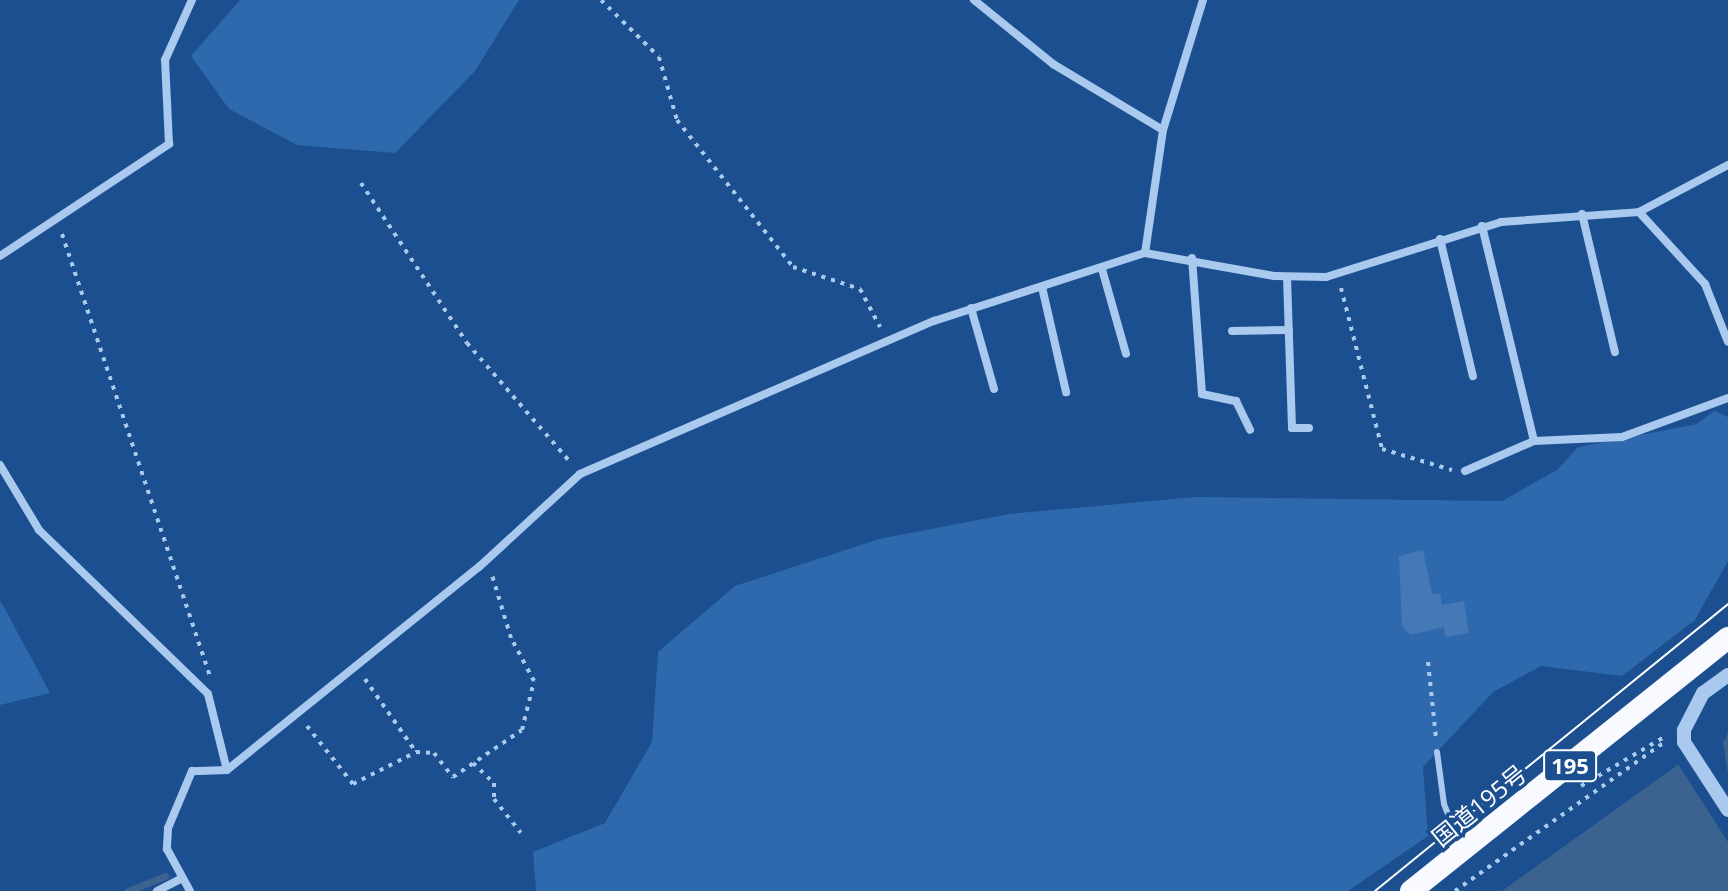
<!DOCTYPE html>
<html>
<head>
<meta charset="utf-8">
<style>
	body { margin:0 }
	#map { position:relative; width:1728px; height:891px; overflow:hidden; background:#1b4f8f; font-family:"Open Sans","Noto Sans JP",sans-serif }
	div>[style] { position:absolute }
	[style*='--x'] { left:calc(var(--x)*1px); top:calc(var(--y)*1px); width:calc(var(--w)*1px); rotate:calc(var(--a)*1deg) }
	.green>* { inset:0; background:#2e69ad }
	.water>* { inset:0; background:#3c6290 }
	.pier>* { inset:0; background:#1b4f8f }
	.stream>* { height:7px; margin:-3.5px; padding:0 3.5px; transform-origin:3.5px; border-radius:3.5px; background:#3c6290 }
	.building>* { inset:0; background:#4478b7 }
	.path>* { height:4px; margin-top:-2px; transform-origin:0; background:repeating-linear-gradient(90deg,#a9c9ee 0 4px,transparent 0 10px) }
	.service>* { height:6px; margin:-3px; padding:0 3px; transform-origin:3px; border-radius:3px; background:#a9c9ee }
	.minor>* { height:8px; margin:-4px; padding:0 4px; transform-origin:4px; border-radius:4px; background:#a9c9ee }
	.tertiary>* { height:14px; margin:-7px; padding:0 7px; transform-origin:7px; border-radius:7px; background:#a9c9ee }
	.trunk>* { height:22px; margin:-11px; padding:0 11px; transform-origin:11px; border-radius:11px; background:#f8faff }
	.tram>* { height:2px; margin:-1px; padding:0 1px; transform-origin:1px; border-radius:1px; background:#fff }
	span { translate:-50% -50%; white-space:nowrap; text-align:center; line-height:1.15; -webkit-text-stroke:7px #1b4f8f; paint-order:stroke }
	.shield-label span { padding:2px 6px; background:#1b4f8f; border:2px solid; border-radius:6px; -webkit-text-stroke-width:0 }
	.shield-label { font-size:22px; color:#fff; font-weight:700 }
	.street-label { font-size:24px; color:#fff }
</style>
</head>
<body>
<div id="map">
	<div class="green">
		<i style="clip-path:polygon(240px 0,519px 0,475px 71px,395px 153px,297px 145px,229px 109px,191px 56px)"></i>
		<i style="clip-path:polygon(1714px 411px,1728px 417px,1728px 561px,1695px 620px,1622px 676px,1541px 666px,1493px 692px,1423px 767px,1428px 836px,1348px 891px,536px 891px,533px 852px,605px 823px,652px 742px,658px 652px,735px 586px,879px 539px,1009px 514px,1195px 497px,1502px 501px,1557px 470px,1578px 447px,1697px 424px)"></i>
		<i style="clip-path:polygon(0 601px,4px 607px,50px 693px,0 705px)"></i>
	</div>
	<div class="water">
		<i style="clip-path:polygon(1728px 731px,1728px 891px,1502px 891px,1679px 764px,1725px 740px)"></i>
	</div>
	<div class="pier">
		<i style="clip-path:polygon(1722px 736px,1728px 774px,1728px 842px,1676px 761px)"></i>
	</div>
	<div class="stream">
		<i style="--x:128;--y:891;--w:40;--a:-22"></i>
	</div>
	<div class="building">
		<i style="clip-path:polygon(1423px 550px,1432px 594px,1440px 593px,1442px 605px,1464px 601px,1469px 633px,1445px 637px,1444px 627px,1410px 635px,1402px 626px,1399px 556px)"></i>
	</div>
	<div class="path">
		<i style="--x:601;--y:0;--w:81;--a:44.5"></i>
		<i style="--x:659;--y:57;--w:66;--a:74.1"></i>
		<i style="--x:677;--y:120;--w:187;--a:51.7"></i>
		<i style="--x:793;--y:267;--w:71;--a:18.2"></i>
		<i style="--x:860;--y:289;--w:43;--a:62.2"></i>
		<i style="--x:361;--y:183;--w:192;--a:56.5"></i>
		<i style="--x:467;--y:343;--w:159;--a:49.1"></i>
		<i style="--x:62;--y:234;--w:466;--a:71.5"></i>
		<i style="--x:1341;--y:288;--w:166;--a:75.7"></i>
		<i style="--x:1382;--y:449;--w:73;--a:16.7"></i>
		<i style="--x:1428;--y:662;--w:76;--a:84"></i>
		<i style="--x:365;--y:679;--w:89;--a:55.1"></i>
		<i style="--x:307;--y:726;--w:74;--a:51.6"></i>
		<i style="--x:353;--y:784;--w:71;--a:-26.9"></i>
		<i style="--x:416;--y:752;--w:18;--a:3"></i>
		<i style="--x:434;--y:753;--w:31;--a:52"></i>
		<i style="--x:453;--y:777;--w:83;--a:-34.3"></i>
		<i style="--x:522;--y:730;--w:50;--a:-76.2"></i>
		<i style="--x:534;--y:681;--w:49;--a:-118.1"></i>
		<i style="--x:511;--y:638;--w:66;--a:-106.8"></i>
		<i style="--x:473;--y:763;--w:29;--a:44"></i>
		<i style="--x:494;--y:783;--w:16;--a:90"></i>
		<i style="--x:494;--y:799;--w:43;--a:51.5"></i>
		<i style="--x:1581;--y:786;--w:99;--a:-30.5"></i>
		<i style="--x:1455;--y:891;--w:259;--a:-35.4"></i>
	</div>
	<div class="service">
		<i style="--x:1437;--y:752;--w:52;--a:82.3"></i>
		<i style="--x:1444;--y:804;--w:44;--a:68.7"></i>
	</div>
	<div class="minor">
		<i style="--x:974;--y:0;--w:102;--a:39"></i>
		<i style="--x:1053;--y:64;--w:128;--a:31"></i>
		<i style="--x:1203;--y:0;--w:136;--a:107.1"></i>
		<i style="--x:1163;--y:130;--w:124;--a:98.3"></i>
		<i style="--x:1145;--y:253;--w:131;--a:10.1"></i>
		<i style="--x:1274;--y:276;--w:52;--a:1.1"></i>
		<i style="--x:1326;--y:277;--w:183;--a:-17.4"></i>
		<i style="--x:1501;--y:222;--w:138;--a:-4.1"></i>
		<i style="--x:1639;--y:212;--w:98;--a:47.5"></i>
		<i style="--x:1705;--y:284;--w:62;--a:68.4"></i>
		<i style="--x:1639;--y:212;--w:101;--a:-27.8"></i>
		<i style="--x:1582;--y:214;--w:142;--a:76.6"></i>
		<i style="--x:1482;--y:226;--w:221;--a:76.4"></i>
		<i style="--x:1534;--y:441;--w:88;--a:-2.6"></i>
		<i style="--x:1622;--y:437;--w:113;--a:-20.2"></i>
		<i style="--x:1440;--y:239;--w:141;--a:76.5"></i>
		<i style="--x:0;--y:256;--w:203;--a:-33.5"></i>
		<i style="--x:169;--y:144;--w:84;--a:-92.7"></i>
		<i style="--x:165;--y:60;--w:66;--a:-65.8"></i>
		<i style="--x:1192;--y:258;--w:136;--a:85.8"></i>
		<i style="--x:1202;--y:394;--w:35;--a:12"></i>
		<i style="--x:1236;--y:401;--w:32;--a:64"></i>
		<i style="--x:1102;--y:269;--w:88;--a:74.2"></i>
		<i style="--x:1287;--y:277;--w:151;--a:88.1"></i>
		<i style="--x:1292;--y:428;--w:17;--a:0"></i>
		<i style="--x:1042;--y:287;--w:108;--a:77.1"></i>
		<i style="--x:971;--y:308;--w:84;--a:74.1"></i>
		<i style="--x:1232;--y:331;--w:57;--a:-1"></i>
		<i style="--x:0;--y:465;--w:76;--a:59"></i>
		<i style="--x:39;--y:530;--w:235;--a:44.1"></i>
		<i style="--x:208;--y:694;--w:78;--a:76"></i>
		<i style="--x:227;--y:770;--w:35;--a:178"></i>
		<i style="--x:192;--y:771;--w:62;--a:112.8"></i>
		<i style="--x:168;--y:828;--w:21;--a:93"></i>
		<i style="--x:167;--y:849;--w:48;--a:61.3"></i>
		<i style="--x:1465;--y:471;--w:75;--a:-23.5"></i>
		<i style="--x:227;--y:770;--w:324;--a:-38.9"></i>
		<i style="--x:479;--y:567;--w:137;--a:-42.6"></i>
		<i style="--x:580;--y:474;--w:386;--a:-23.4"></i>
		<i style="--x:934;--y:321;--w:222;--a:-17.9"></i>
		<i style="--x:157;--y:891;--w:25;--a:-27"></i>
	</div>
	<div class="tertiary">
		<i style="--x:1728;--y:675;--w:31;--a:144"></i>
		<i style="--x:1703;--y:693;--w:42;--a:117.2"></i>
		<i style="--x:1684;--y:730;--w:12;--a:90"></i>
		<i style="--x:1684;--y:742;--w:81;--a:57.1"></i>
	</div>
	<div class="trunk">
		<i style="--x:1411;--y:891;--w:406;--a:-38.6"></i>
	</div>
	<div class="tram">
		<i style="--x:1375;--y:891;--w:455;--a:-39.1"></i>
	</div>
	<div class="shield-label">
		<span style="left:1570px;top:766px">195</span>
	</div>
	<div class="street-label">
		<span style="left:1479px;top:805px;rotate:-39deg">国道195号</span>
	</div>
</div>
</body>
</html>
